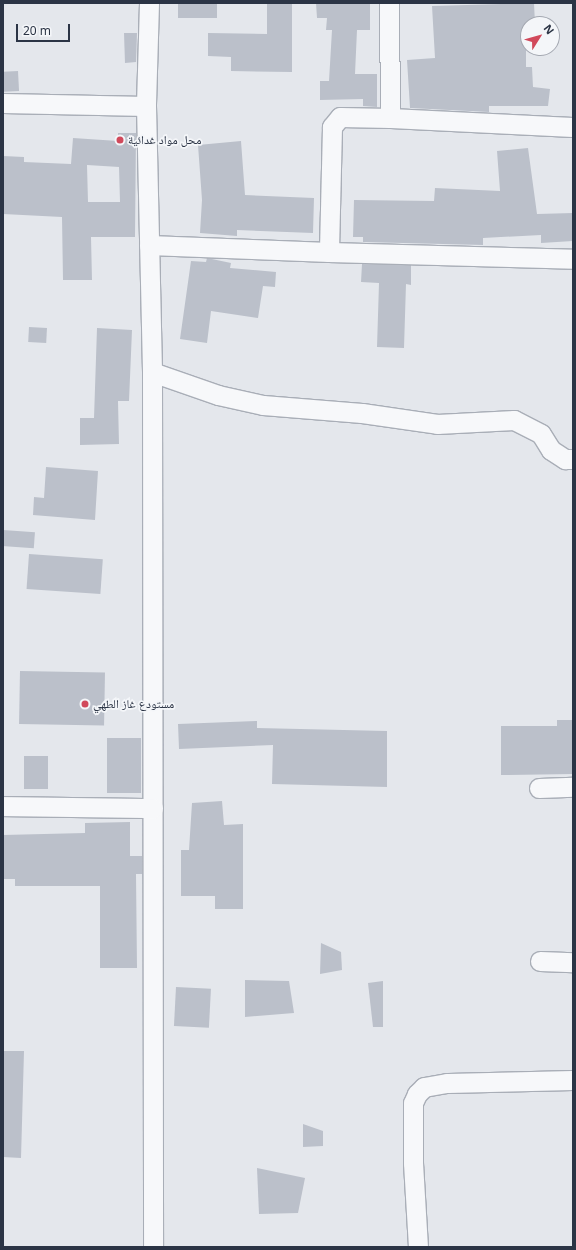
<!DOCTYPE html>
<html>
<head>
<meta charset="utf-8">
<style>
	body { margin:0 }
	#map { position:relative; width:576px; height:1250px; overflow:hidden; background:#e4e7ec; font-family:"Noto Sans","Noto Naskh Arabic",sans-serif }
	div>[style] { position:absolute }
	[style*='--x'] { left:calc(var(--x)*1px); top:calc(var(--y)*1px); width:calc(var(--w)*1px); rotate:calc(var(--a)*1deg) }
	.building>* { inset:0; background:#bbc0ca; transform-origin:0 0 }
	.roads { filter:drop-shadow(1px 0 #a9aeb7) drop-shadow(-1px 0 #a9aeb7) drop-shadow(0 1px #a9aeb7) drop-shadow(0 -1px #a9aeb7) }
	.minor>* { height:19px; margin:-9.5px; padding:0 9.5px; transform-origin:9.5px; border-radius:9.5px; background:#f7f8fa }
	.dots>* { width:11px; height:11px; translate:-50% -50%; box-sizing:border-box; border:2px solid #f4f6f9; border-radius:50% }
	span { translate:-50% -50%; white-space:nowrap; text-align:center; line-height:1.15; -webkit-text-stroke:3.5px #f4f6f9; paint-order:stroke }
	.poi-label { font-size:12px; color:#2b3445 }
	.left { translate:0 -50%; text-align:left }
	.frame { position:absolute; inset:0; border:4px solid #2b3445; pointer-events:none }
	.north { position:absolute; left:520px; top:16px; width:40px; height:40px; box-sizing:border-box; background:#f4f6f9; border:1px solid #a4a8b1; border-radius:50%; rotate:53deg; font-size:11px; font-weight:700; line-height:16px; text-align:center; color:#2b3445 }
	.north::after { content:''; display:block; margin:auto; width:14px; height:18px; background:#d1495b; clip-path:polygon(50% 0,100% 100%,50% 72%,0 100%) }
	.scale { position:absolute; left:16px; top:24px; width:54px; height:18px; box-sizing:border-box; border:2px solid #2b3445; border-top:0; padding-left:5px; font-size:12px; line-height:14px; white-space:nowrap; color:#2b3445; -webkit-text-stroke:3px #f4f6f9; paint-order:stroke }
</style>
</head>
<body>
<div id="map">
	<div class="building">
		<i style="left:178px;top:3px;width:39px;height:15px"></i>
		<i style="clip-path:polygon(267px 3px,292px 3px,292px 72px,231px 71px,231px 57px,208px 56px,208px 33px,267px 34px)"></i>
		<i style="clip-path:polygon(316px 3px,370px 3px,370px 30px,357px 30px,355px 74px,377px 74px,377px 107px,363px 106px,363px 99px,320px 100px,320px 81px,329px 81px,332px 30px,326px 30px,327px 18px,317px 18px)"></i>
		<i style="clip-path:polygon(534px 3px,535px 24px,526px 27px,526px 67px,532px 67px,533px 87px,550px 89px,548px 106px,489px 106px,489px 112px,410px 108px,407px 60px,435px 58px,432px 6px)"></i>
		<i style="clip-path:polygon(124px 33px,137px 33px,136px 62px,125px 63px)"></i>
		<i style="left:18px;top:71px;width:20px;height:15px;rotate:87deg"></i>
		<i style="clip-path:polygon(evenodd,118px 133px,136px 133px,135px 237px,91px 237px,92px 280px,63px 280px,62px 217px,3px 214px,3px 156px,24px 157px,24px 162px,71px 164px,73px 138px,118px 141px,118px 133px,87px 165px,119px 167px,120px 202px,88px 202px,87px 165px)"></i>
		<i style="clip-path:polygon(241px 141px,245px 195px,314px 198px,313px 233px,237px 230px,237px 236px,200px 233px,202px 200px,198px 145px)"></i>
		<i style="clip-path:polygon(528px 148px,537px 214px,573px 213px,573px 241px,541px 243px,541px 235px,483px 238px,483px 245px,363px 242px,363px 237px,353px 237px,354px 200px,434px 201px,435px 188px,500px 191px,497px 151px)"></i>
		<i style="clip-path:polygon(207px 258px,231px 263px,230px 268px,276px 272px,275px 287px,263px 286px,258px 318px,211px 311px,207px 343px,180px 339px,191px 261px,206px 262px)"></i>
		<i style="clip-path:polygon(362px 264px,411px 265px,411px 285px,406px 284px,404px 348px,377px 347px,379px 283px,361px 282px)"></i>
		<i style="left:29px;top:327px;width:18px;height:15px;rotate:3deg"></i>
		<i style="clip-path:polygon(97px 328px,132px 330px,129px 401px,118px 401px,119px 444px,80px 445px,80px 418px,94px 418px)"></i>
		<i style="clip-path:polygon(46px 467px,98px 471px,95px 520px,33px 515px,34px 497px,44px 498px)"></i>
		<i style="left:3px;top:530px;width:32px;height:16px;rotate:4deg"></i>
		<i style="left:29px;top:554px;width:74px;height:35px;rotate:4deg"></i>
		<i style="left:20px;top:671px;width:85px;height:53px;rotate:1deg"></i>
		<i style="clip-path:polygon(557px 720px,573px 720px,573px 774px,501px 775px,501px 726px,557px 726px)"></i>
		<i style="clip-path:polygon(257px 721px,257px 728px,387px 731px,387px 787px,272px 784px,273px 745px,179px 749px,178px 724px)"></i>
		<i style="left:107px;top:738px;width:34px;height:55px"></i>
		<i style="left:24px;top:756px;width:24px;height:33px"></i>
		<i style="clip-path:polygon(222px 801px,224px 825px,243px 824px,243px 909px,215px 909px,215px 896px,181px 896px,181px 850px,189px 850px,192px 803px)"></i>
		<i style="clip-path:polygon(130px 822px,130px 856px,142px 856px,142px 874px,136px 874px,137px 968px,100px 968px,100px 886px,15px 886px,15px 879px,3px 879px,3px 835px,85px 833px,85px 823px)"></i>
		<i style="clip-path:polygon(321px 943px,341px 952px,342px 970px,320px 974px)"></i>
		<i style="clip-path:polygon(245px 980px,289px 981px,294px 1013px,245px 1017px)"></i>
		<i style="clip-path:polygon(383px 981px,383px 1027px,373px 1027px,368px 983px)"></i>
		<i style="left:176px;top:987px;width:35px;height:39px;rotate:3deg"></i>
		<i style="clip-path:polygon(3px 1051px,24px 1051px,21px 1158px,3px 1157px)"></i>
		<i style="clip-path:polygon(303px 1124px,323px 1131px,323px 1146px,303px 1147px)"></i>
		<i style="clip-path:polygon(257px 1168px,305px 1178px,298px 1213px,259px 1214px)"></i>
	</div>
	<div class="roads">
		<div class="minor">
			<i style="--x:149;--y:3;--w:103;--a:91.7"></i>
			<i style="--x:146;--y:106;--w:266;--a:88.7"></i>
			<i style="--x:152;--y:372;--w:875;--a:89.93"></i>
			<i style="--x:389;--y:3;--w:115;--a:89.5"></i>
			<i style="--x:390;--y:118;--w:183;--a:2.8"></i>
			<i style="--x:3;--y:103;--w:143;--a:1.2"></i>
			<i style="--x:390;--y:118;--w:50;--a:-178.9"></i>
			<i style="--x:340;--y:117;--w:13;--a:129"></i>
			<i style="--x:332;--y:127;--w:125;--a:91.4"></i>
			<i style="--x:329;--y:252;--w:244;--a:1.6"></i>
			<i style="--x:149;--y:245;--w:180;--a:2.2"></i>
			<i style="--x:152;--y:372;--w:70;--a:19.2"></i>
			<i style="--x:218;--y:395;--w:46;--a:12.5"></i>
			<i style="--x:263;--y:405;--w:99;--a:4.6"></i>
			<i style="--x:362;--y:413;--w:76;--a:8.3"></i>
			<i style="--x:437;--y:424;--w:77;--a:-3"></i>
			<i style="--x:514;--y:420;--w:30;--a:27"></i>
			<i style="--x:541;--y:434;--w:19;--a:58"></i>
			<i style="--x:551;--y:450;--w:17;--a:33"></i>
			<i style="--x:565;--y:459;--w:8;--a:0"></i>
			<i style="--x:539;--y:788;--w:34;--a:-2"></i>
			<i style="--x:3;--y:806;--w:150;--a:0.8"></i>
			<i style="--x:540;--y:961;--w:33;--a:2"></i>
			<i style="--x:418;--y:1247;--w:84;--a:-93.4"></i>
			<i style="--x:413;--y:1163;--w:60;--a:-90"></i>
			<i style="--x:413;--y:1103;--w:10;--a:-66"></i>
			<i style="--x:417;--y:1094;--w:10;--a:-45"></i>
			<i style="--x:424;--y:1087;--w:23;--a:-10"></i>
			<i style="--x:447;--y:1083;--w:126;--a:-1.4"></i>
		</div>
	</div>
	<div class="dots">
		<i style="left:120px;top:140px;background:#d1495b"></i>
		<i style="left:85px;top:704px;background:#d1495b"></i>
	</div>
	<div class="poi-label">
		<span class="left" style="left:128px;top:140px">محل مواد غدائية</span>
		<span class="left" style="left:93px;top:704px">مستودع غاز الطهي</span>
	</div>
	<div class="frame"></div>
	<div class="north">N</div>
	<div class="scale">20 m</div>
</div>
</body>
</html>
